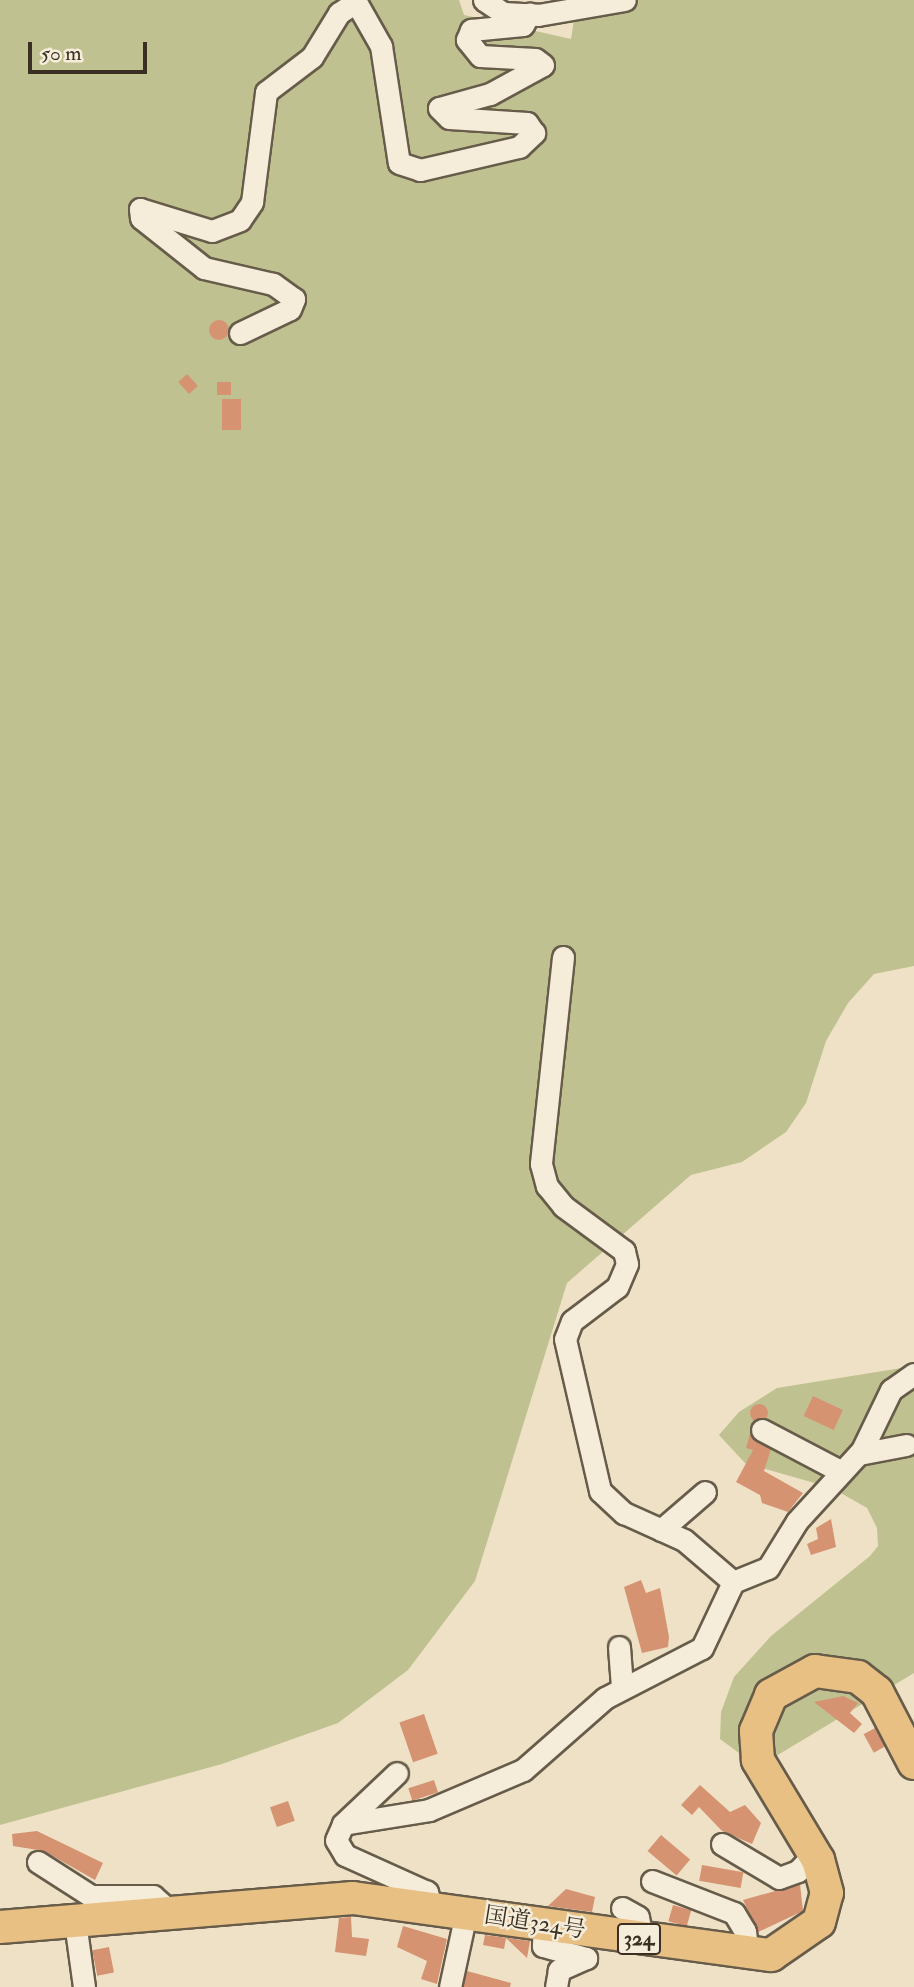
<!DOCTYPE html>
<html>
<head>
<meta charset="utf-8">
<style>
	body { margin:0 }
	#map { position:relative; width:914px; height:1987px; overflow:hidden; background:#efe1c6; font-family:"IM FELL Double Pica","Noto Serif JP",serif }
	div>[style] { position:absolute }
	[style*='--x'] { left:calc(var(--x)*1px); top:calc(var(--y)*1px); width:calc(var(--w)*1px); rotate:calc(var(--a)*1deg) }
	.green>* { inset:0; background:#c0c190 }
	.building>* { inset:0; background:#d59372; transform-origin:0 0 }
	.round { border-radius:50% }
	.roads { filter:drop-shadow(2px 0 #675c4a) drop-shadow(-2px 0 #675c4a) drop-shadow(0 2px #675c4a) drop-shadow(0 -2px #675c4a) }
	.minor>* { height:21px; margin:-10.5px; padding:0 10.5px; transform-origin:10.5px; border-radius:10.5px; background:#f5ecda }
	.highway>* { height:32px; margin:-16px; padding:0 16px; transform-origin:16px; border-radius:16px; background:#e8c083 }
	span { translate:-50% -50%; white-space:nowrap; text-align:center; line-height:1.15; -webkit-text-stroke:5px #f5ecda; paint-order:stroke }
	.shield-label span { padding:2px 5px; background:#f5ecda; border:2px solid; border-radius:5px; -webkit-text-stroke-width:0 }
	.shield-label { font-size:21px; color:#3a2f21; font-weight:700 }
	.street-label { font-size:23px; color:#3a2f21 }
	.scale { position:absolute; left:28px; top:42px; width:119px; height:32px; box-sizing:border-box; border:4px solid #3a2f21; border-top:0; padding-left:9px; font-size:21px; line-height:24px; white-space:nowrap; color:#3a2f21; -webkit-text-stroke:5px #f5ecda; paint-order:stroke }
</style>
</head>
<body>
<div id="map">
	<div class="green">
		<i style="clip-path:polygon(0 0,459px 0,464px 15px,571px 39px,577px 0,914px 0,914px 966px,874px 974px,848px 1003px,826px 1041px,806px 1103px,786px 1132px,742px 1162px,691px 1175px,567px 1283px,475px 1581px,408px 1670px,338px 1723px,222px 1764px,0 1825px)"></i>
		<i style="clip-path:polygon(914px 1366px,914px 1673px,758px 1767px,720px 1739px,721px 1712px,734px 1677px,771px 1636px,870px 1556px,878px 1546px,877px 1528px,867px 1508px,832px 1488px,745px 1463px,719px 1435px,739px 1412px,777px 1388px)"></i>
	</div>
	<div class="building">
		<i class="round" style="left:209px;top:320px;width:20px;height:20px"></i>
		<i style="left:187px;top:374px;width:16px;height:12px;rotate:47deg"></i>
		<i style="left:231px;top:382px;width:13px;height:14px;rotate:90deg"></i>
		<i style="left:222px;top:399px;width:19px;height:31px"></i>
		<i style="left:813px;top:1396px;width:33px;height:22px;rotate:25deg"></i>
		<i class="round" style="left:750px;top:1404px;width:18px;height:18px"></i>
		<i style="clip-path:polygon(750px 1434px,771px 1449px,764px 1471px,803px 1493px,788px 1512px,762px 1503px,760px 1495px,736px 1482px,753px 1450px,746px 1448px)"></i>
		<i style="clip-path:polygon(831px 1519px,836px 1547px,811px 1555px,807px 1544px,818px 1539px,816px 1528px)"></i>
		<i style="clip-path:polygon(641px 1580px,646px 1593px,660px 1588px,669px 1637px,668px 1647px,642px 1653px,624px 1587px)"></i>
		<i style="clip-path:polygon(843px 1696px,858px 1703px,850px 1713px,862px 1724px,854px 1733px,814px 1702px)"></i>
		<i style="left:424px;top:1714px;width:42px;height:26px;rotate:71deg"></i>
		<i style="left:875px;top:1728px;width:21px;height:13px;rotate:61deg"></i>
		<i style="left:434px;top:1780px;width:13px;height:27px;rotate:72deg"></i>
		<i style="clip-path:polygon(700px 1785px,730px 1812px,745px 1805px,761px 1823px,752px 1844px,722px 1831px,699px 1807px,692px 1815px,681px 1805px)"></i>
		<i style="left:288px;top:1801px;width:21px;height:19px;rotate:71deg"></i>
		<i style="clip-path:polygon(37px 1831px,103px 1863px,95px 1880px,44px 1851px,13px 1846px,12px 1834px)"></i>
		<i style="left:661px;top:1835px;width:38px;height:21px;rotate:40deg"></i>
		<i style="left:702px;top:1865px;width:42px;height:16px;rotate:10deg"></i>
		<i style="clip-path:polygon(800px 1884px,803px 1911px,758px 1932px,743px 1900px)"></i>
		<i style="clip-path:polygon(566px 1889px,595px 1897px,592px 1912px,548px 1906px)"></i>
		<i style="left:673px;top:1905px;width:19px;height:17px;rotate:16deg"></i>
		<i style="clip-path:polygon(351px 1917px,352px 1937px,369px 1939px,366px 1956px,335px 1952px,339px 1918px)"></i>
		<i style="clip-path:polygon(403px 1926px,447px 1939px,437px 1984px,421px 1979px,427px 1961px,397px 1947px)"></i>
		<i style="clip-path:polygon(485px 1935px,530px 1941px,527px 1958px,506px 1938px,504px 1949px,483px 1945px)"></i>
		<i style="left:109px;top:1947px;width:26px;height:17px;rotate:79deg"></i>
		<i style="clip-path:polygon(467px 1971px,511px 1983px,510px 1987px,463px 1987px)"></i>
	</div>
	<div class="roads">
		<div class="minor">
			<i style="--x:484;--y:0;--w:23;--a:34"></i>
			<i style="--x:503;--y:13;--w:35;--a:3"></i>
			<i style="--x:538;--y:15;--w:88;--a:-9.8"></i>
			<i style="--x:240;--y:333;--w:55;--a:-25.6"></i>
			<i style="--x:290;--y:309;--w:11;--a:-68"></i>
			<i style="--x:294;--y:299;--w:26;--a:-144"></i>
			<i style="--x:273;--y:284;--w:71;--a:-166.9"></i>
			<i style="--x:204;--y:268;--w:80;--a:-141.6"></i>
			<i style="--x:141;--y:218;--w:9;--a:-96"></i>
			<i style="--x:140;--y:209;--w:75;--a:17"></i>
			<i style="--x:212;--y:231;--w:30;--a:-21"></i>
			<i style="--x:240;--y:220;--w:22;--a:-56"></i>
			<i style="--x:252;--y:202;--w:111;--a:-82.7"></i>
			<i style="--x:266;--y:92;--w:58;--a:-37.3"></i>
			<i style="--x:312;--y:57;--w:52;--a:-58.5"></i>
			<i style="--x:339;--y:13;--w:20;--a:-33"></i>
			<i style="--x:356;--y:2;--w:51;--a:60.4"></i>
			<i style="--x:381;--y:46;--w:118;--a:81.3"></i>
			<i style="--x:399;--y:163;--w:22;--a:18"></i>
			<i style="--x:420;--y:170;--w:102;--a:-13.1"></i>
			<i style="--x:519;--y:147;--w:21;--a:-43"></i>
			<i style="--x:534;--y:133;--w:12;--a:-125"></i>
			<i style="--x:527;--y:123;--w:78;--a:-176.3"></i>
			<i style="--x:449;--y:118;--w:14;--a:-135"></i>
			<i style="--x:439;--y:108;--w:53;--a:-15.4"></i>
			<i style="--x:490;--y:94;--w:60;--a:-28.7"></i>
			<i style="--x:543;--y:65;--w:10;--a:-143"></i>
			<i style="--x:535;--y:59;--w:55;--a:-176.9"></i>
			<i style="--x:480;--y:56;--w:21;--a:-129"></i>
			<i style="--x:467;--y:40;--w:11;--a:-68"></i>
			<i style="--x:471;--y:30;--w:52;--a:-5.5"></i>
			<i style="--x:523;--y:25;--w:13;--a:-61"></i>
			<i style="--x:563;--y:957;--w:208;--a:96.1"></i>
			<i style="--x:541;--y:1164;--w:23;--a:75"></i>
			<i style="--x:547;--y:1186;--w:26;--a:51"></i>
			<i style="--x:563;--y:1206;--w:76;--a:36.4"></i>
			<i style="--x:624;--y:1251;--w:13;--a:77"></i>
			<i style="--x:627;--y:1264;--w:25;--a:113"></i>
			<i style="--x:617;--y:1287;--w:56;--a:142.9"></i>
			<i style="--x:572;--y:1321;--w:19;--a:111"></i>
			<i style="--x:565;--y:1339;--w:156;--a:77"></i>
			<i style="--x:600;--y:1491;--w:33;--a:43"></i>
			<i style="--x:624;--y:1513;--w:66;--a:24.2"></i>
			<i style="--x:684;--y:1540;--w:65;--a:40.6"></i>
			<i style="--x:762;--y:1430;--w:90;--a:27.7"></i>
			<i style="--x:859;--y:1454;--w:48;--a:-10.8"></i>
			<i style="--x:661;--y:1530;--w:58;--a:-40.8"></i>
			<i style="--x:619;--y:1647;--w:40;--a:85.7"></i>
			<i style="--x:343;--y:1824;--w:74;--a:-43.4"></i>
			<i style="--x:722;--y:1844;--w:66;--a:30.8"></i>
			<i style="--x:779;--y:1878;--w:20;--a:-20"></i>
			<i style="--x:798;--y:1871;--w:23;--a:-47"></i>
			<i style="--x:38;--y:1862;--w:63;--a:32.7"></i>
			<i style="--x:91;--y:1896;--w:62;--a:0"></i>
			<i style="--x:153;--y:1896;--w:24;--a:42"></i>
			<i style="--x:652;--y:1881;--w:88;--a:21.3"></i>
			<i style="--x:734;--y:1913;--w:21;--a:59"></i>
			<i style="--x:745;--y:1931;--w:26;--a:83"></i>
			<i style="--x:431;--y:1906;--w:15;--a:-106"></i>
			<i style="--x:427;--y:1892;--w:90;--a:-155.7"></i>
			<i style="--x:345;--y:1855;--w:17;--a:-121"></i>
			<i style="--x:336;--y:1840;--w:17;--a:-66"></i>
			<i style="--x:343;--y:1824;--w:87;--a:-9.2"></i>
			<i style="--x:429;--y:1810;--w:102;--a:-23.1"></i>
			<i style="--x:523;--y:1770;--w:109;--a:-41.3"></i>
			<i style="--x:605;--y:1698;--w:109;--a:-27.3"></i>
			<i style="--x:702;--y:1648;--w:73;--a:-64.8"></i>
			<i style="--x:733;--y:1582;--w:38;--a:-22"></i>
			<i style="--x:768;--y:1568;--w:55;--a:-58.3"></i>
			<i style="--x:797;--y:1521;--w:96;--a:-47.5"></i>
			<i style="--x:862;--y:1450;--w:67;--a:-64.2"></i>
			<i style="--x:891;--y:1390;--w:28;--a:-35"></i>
			<i style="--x:622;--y:1908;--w:18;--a:29"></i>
			<i style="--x:638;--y:1917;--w:23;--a:80"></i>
			<i style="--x:75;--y:1922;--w:66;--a:82.1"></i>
			<i style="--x:544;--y:1925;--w:21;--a:93"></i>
			<i style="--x:543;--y:1946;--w:45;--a:15.6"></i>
			<i style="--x:586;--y:1958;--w:30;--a:156"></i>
			<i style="--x:559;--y:1970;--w:17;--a:100"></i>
			<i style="--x:450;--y:1987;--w:76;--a:-77.8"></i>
		</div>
		<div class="highway">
			<i style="--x:0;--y:1927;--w:354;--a:-4.7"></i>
			<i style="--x:353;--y:1898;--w:422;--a:7.8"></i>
			<i style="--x:771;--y:1955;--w:58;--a:-34.5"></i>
			<i style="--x:819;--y:1922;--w:30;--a:-75"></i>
			<i style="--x:827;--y:1893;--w:34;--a:-105"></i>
			<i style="--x:818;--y:1860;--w:117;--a:-121"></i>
			<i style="--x:758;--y:1760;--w:29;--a:-94"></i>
			<i style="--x:756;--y:1731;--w:39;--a:-67"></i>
			<i style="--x:771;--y:1695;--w:50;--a:-28.6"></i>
			<i style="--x:815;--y:1671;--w:43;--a:7.9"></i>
			<i style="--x:858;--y:1677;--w:24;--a:38"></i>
			<i style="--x:877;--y:1692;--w:80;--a:62.5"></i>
		</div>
	</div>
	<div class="shield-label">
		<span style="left:639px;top:1939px">324</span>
	</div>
	<div class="street-label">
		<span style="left:535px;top:1923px;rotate:9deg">国道324号</span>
	</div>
	<div class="scale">50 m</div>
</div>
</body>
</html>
